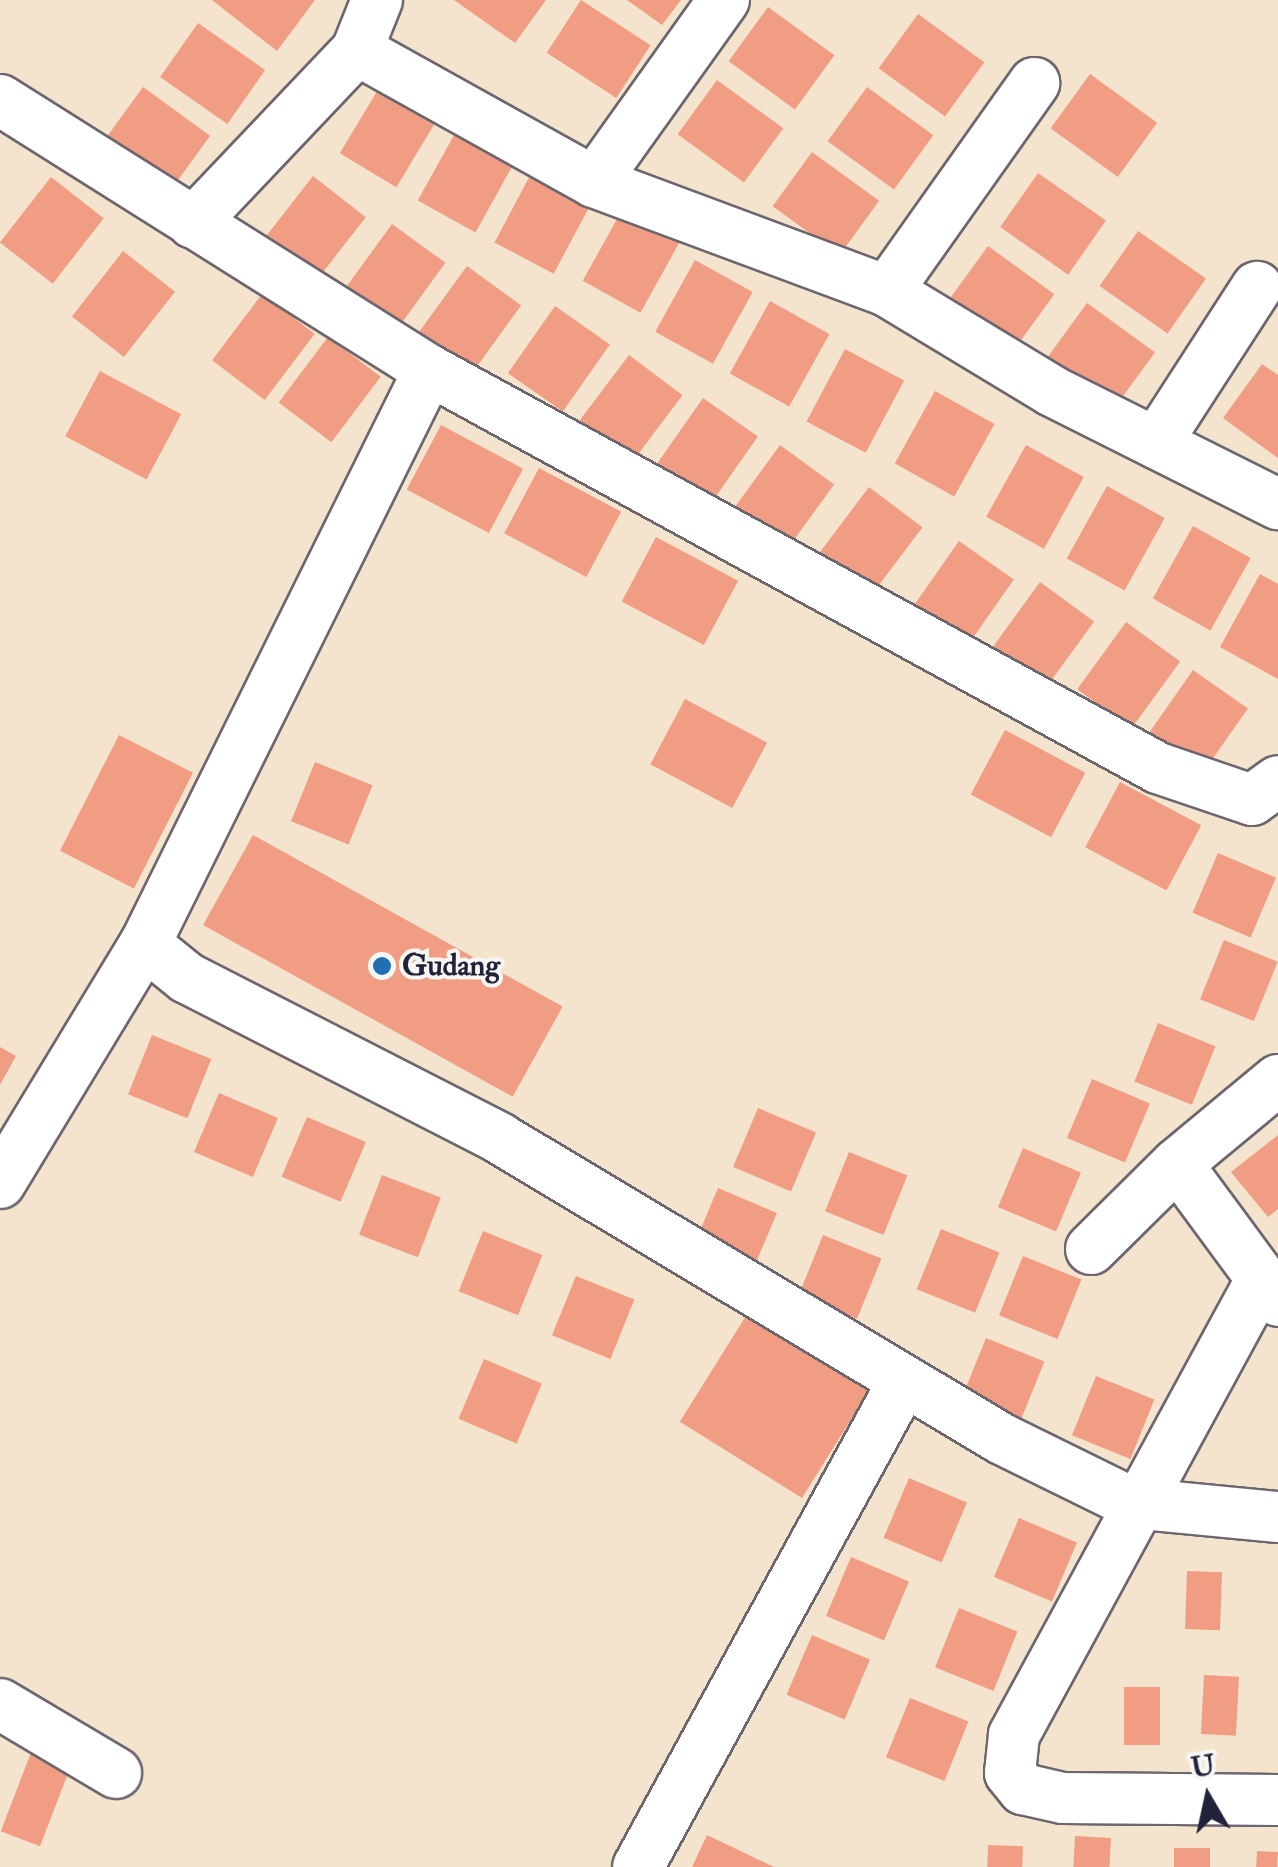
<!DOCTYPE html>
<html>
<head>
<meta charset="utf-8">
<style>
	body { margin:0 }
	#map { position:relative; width:1278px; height:1867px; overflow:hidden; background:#f4e4ce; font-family:"IM FELL Double Pica",serif }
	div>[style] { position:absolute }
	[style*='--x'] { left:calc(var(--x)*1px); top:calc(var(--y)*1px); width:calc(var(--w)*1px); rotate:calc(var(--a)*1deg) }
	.building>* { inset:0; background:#f19d83; transform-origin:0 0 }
	.roads { filter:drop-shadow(2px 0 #6c666e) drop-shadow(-2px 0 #6c666e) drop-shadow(0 2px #6c666e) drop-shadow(0 -2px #6c666e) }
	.minor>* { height:50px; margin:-25px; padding:0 25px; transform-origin:25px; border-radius:25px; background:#fff }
	.dots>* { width:28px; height:28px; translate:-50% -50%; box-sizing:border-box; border:5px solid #f6f6f2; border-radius:50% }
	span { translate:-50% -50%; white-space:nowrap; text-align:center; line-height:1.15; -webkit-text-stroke:8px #f6f6f2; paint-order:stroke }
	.poi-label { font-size:30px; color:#22223b; font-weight:700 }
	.left { translate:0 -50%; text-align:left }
	.north { position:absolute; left:1158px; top:1747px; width:100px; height:100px; -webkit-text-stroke:8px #f6f6f2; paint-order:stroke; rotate:351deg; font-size:28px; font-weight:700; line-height:40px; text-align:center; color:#22223b }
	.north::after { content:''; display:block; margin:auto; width:35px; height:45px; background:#22223b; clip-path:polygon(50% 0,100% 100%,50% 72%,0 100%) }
</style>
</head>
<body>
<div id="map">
	<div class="building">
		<i style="clip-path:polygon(212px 0,315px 0,277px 51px)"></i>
		<i style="clip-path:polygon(454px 0,546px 0,515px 43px)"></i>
		<i style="left:581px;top:0;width:83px;height:63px;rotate:33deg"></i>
		<i style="clip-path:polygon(627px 0,681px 0,662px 25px)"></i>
		<i style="left:768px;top:7px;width:82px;height:67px;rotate:36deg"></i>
		<i style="left:918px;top:14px;width:82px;height:67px;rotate:36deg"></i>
		<i style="left:198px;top:23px;width:82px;height:66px;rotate:35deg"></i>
		<i style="left:1090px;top:74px;width:83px;height:67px;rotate:36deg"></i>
		<i style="left:717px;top:80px;width:82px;height:67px;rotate:36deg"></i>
		<i style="left:382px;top:83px;width:66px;height:82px;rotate:31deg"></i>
		<i style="left:143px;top:87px;width:83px;height:67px;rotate:36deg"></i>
		<i style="left:867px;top:87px;width:82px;height:67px;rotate:36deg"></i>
		<i style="left:458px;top:128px;width:66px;height:83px;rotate:29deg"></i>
		<i style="left:812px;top:152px;width:83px;height:67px;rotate:36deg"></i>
		<i style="left:533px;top:170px;width:67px;height:82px;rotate:28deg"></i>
		<i style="left:1038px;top:173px;width:83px;height:66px;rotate:35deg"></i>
		<i style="left:313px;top:176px;width:67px;height:83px;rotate:38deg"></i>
		<i style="left:51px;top:177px;width:67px;height:83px;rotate:38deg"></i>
		<i style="left:622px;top:210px;width:66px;height:81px;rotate:29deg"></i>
		<i style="left:392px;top:224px;width:66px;height:83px;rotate:36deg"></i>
		<i style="left:1138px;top:231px;width:83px;height:67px;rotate:35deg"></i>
		<i style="left:988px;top:246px;width:82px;height:67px;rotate:36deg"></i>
		<i style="left:123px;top:251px;width:66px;height:83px;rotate:38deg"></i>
		<i style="left:695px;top:260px;width:66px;height:82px;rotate:29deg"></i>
		<i style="left:467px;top:266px;width:67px;height:81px;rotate:36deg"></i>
		<i style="left:262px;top:294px;width:66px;height:83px;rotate:37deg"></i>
		<i style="left:770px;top:301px;width:68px;height:83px;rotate:29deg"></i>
		<i style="left:1087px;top:303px;width:84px;height:67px;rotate:36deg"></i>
		<i style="left:555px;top:306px;width:67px;height:82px;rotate:35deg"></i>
		<i style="left:328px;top:337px;width:66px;height:82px;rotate:37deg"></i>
		<i style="left:845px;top:349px;width:67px;height:82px;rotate:28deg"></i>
		<i style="left:629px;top:355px;width:67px;height:83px;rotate:37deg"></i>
		<i style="clip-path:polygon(1262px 364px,1278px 375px,1278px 458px,1223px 418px)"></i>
		<i style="left:100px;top:371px;width:92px;height:74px;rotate:28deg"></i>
		<i style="left:935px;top:391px;width:68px;height:83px;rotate:29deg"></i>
		<i style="left:703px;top:398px;width:67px;height:82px;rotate:35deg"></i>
		<i style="left:441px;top:425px;width:93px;height:73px;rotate:28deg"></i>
		<i style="left:780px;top:445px;width:67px;height:83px;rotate:36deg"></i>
		<i style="left:1026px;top:445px;width:66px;height:82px;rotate:29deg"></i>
		<i style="left:539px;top:468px;width:93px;height:74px;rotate:28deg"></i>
		<i style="left:1107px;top:486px;width:66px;height:83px;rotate:29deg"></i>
		<i style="left:869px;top:487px;width:67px;height:82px;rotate:37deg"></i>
		<i style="left:1193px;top:526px;width:66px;height:83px;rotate:29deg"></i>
		<i style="left:656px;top:537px;width:93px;height:73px;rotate:28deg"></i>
		<i style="left:959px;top:541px;width:67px;height:82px;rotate:35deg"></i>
		<i style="clip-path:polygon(1260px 574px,1278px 584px,1278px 679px,1220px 647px)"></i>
		<i style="left:1040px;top:582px;width:67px;height:83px;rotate:36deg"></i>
		<i style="left:1126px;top:622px;width:67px;height:83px;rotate:36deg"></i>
		<i style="left:1193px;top:670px;width:67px;height:83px;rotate:35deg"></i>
		<i style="left:685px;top:699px;width:93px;height:74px;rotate:28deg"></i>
		<i style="left:1005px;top:730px;width:91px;height:73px;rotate:28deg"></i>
		<i style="left:119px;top:735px;width:83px;height:130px;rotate:27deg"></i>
		<i style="left:315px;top:762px;width:62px;height:64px;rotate:22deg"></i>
		<i style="left:1120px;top:782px;width:92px;height:74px;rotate:28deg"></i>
		<i style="left:253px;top:835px;width:354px;height:103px;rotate:29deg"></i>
		<i style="left:1218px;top:853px;width:63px;height:65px;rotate:23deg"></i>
		<i style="left:1224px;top:940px;width:58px;height:64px;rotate:22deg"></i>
		<i style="left:1158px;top:1023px;width:62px;height:63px;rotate:22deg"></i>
		<i style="left:152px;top:1035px;width:64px;height:64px;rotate:22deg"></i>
		<i style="clip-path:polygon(0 1047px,16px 1056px,0 1085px)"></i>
		<i style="left:1092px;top:1079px;width:63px;height:64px;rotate:23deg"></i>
		<i style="left:219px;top:1093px;width:64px;height:64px;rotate:23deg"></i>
		<i style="left:758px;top:1108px;width:63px;height:64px;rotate:23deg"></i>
		<i style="left:307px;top:1117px;width:64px;height:65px;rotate:23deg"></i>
		<i style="clip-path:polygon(1278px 1135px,1278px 1209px,1268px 1217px,1231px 1172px)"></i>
		<i style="left:1023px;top:1148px;width:63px;height:64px;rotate:23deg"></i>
		<i style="left:849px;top:1152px;width:63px;height:64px;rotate:22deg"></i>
		<i style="left:382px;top:1175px;width:63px;height:64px;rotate:21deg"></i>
		<i style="left:718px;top:1188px;width:64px;height:64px;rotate:23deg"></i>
		<i style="left:941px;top:1229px;width:63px;height:65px;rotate:22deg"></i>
		<i style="left:483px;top:1231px;width:64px;height:65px;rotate:22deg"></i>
		<i style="left:823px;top:1235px;width:63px;height:65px;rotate:22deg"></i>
		<i style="left:1023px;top:1256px;width:63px;height:64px;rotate:22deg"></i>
		<i style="left:576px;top:1276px;width:63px;height:64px;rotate:22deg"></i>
		<i style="left:754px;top:1303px;width:144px;height:140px;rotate:32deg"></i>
		<i style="left:986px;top:1338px;width:63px;height:65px;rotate:22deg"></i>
		<i style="left:484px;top:1359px;width:63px;height:65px;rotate:23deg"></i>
		<i style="left:1096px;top:1376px;width:63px;height:64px;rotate:22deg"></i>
		<i style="left:909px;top:1478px;width:63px;height:65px;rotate:23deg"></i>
		<i style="left:1019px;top:1518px;width:63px;height:64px;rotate:23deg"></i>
		<i style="left:851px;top:1557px;width:63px;height:64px;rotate:23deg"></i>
		<i style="left:1187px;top:1571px;width:35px;height:58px;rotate:2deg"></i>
		<i style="left:959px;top:1608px;width:63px;height:64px;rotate:22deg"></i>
		<i style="left:812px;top:1635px;width:63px;height:65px;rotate:23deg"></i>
		<i style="left:1204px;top:1675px;width:35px;height:59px;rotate:3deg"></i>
		<i style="left:1124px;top:1687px;width:36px;height:58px"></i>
		<i style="left:910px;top:1698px;width:63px;height:64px;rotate:22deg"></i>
		<i style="left:32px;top:1750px;width:42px;height:87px;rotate:21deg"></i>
		<i style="clip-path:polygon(707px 1835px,774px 1867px,692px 1867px)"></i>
		<i style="left:1075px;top:1836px;width:36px;height:31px;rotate:3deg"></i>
		<i style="left:988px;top:1845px;width:35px;height:22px;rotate:2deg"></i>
		<i style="left:1174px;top:1848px;width:36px;height:19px"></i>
		<i style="left:1257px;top:1851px;width:21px;height:16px;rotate:3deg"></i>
	</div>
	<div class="roads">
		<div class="minor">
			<i style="--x:357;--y:50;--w:54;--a:-68.2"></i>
			<i style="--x:0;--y:100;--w:507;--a:32.19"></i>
			<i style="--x:429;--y:370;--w:831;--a:28.63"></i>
			<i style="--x:1158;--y:768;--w:99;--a:18.8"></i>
			<i style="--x:1252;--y:800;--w:32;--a:-36"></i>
			<i style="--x:594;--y:182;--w:224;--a:-54.5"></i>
			<i style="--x:193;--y:223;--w:238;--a:-46.5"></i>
			<i style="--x:357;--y:50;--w:271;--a:29.1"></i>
			<i style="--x:594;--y:182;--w:313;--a:20.4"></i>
			<i style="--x:887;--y:291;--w:193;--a:31.2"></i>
			<i style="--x:1052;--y:391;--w:253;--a:26.6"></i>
			<i style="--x:887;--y:291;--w:255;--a:-54.7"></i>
			<i style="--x:429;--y:370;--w:640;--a:116.32"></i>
			<i style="--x:145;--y:944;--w:54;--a:39"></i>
			<i style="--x:187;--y:978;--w:351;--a:27.1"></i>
			<i style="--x:499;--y:1138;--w:586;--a:30.9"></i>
			<i style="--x:1002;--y:1439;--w:145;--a:26.2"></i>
			<i style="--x:1132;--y:1503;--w:147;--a:5.5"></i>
			<i style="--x:1156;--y:443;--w:186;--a:-57.1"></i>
			<i style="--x:1278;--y:1080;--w:131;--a:140.3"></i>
			<i style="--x:1177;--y:1164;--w:170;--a:53.6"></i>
			<i style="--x:0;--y:1183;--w:280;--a:-58.8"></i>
			<i style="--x:1091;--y:1249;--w:121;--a:-44.7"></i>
			<i style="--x:1261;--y:1280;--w:518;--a:118.5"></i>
			<i style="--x:1014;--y:1735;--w:38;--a:96"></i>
			<i style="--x:1010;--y:1773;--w:21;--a:51"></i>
			<i style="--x:1023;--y:1789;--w:41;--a:12.7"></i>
			<i style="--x:1063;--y:1798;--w:215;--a:0.5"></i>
			<i style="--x:0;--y:1704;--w:135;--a:30.7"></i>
			<i style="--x:638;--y:1867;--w:550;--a:-61.34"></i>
		</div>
	</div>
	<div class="dots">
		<i style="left:382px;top:966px;background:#1f6fb2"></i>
	</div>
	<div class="poi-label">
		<span class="left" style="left:402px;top:966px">Gudang</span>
	</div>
	<div class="north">U</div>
</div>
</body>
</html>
